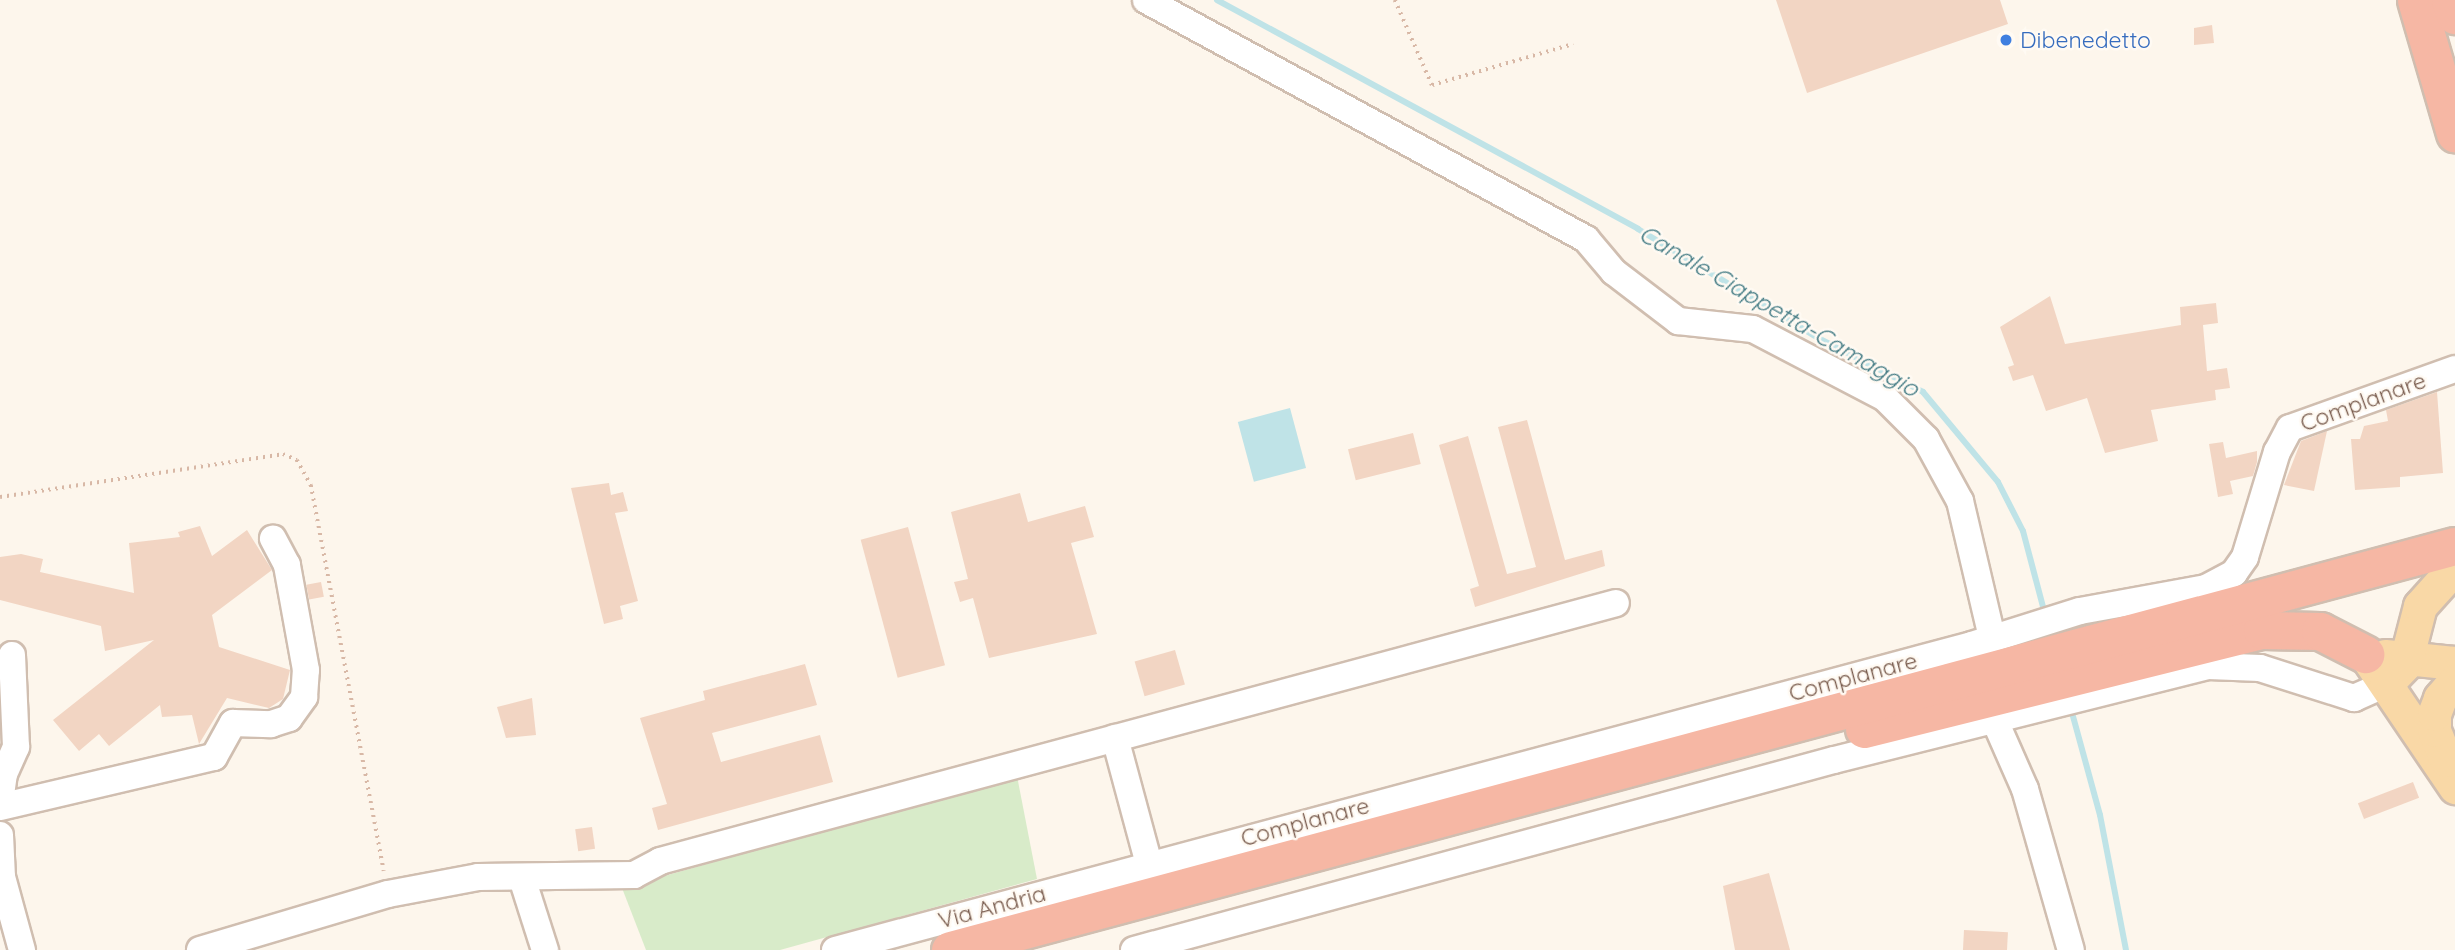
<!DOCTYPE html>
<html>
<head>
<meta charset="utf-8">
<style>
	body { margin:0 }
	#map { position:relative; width:2455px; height:950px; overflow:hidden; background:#fdf6ec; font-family:Quicksand,sans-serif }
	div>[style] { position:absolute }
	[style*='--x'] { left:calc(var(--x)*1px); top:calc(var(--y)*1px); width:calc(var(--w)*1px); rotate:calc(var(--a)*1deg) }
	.green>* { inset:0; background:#d8ebc9 }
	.water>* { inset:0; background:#bfe3e7; transform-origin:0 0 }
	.stream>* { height:6px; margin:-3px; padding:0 3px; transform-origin:3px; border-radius:3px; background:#bfe3e7 }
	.building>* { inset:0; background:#f2d5c3; transform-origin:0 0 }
	.path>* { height:3.5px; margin-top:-1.75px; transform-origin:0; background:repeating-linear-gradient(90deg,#d8b8a6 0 2px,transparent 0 7px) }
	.roads { filter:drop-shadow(2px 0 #d0beb0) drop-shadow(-2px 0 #d0beb0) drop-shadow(0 2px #d0beb0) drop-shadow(0 -2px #d0beb0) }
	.minor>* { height:26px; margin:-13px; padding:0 13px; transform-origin:13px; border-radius:13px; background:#fff }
	.major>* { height:33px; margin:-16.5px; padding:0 16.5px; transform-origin:16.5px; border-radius:16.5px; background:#f9d8a6 }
	.highway>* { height:37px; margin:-18.5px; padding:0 18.5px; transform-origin:18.5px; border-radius:18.5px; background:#f6b7a4 }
	.dots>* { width:19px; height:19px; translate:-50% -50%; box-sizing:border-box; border:4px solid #fffaf3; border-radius:50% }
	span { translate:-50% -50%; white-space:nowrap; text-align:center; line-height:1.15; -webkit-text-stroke:5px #fffaf3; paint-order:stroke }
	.shop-label { font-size:23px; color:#366cbe }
	.left { translate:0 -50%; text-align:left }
	.street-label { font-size:23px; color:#795c4e }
	.water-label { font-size:24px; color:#437b84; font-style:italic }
</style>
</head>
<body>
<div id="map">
	<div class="green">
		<i style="clip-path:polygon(1017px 776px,1037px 879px,780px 950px,646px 950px,622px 888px)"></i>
	</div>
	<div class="water">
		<i style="left:1290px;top:408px;width:62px;height:54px;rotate:75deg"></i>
	</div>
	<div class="stream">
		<i style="--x:1217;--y:0;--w:479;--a:28.5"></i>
		<i style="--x:1638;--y:229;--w:210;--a:31.2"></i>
		<i style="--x:1818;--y:338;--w:118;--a:27.2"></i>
		<i style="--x:1923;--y:392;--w:117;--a:50.2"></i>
		<i style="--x:1998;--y:482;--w:55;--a:63"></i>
		<i style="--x:2023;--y:531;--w:86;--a:75.2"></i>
		<i style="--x:2071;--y:709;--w:110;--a:74.7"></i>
		<i style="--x:2100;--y:815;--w:137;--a:79.1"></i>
	</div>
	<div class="building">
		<i style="clip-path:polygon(1776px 0,2000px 0,2008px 24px,1807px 93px)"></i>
		<i style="clip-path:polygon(2212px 25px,2214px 43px,2194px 45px,2194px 28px)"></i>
		<i style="clip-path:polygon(2050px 296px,2065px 344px,2181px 325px,2180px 307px,2216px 303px,2218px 323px,2203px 325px,2207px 371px,2227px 368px,2230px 388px,2215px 390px,2216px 400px,2151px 410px,2158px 441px,2105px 453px,2087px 398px,2046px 411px,2033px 375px,2013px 381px,2008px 367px,2014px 365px,2000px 327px)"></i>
		<i style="clip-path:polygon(2437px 392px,2443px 473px,2400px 477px,2400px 487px,2355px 490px,2351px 439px,2360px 439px,2364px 426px,2388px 421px,2386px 410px)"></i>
		<i style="clip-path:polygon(1527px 420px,1565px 560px,1602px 550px,1605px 566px,1475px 607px,1470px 589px,1479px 586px,1439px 445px,1468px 436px,1507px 574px,1536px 567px,1498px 427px)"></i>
		<i style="clip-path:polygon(2327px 431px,2314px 491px,2284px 485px,2301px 441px)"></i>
		<i style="left:1413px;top:433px;width:32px;height:67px;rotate:76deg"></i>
		<i style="clip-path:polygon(2223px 442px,2226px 458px,2257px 451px,2257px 462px,2253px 476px,2230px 481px,2233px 494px,2218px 497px,2209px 444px)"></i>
		<i style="clip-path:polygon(609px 483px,611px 495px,623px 492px,628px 511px,615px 513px,638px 601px,620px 606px,623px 619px,604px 624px,571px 488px)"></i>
		<i style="clip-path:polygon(1020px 493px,1028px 522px,1085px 506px,1094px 537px,1071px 543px,1097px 634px,989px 658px,973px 598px,960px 602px,954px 582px,968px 579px,951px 512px)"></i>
		<i style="clip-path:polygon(200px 526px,212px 556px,247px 530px,272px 570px,212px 615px,219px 647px,290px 670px,283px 699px,269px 708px,227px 698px,199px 744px,192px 715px,162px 717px,160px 705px,109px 746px,99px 734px,79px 751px,53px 720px,154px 640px,105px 651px,101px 626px,0 600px,0 557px,21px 554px,43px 559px,40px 572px,134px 593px,129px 543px,180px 537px,178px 532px)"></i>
		<i style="left:908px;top:527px;width:143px;height:49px;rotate:75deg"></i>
		<i style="left:321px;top:582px;width:15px;height:15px;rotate:79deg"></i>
		<i style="left:1175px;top:650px;width:36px;height:42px;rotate:74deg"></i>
		<i style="clip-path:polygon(805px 664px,817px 705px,712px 733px,721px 762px,820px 735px,833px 782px,658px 830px,652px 808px,667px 804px,640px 718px,705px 700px,703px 691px)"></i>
		<i style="clip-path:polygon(532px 698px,536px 735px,506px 738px,497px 707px)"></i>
		<i style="left:2413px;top:782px;width:17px;height:59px;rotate:69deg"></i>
		<i style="left:592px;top:827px;width:22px;height:17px;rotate:82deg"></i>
		<i style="clip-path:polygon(1769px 873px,1790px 950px,1735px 950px,1723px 886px)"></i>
		<i style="left:1964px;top:930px;width:44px;height:20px;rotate:3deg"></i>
	</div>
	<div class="path">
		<i style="--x:1395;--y:0;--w:93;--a:66.5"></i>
		<i style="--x:1432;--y:85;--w:147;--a:-16.2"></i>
		<i style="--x:0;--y:497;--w:286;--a:-8.6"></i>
		<i style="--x:283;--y:454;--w:15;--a:23"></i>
		<i style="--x:297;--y:460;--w:29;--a:61"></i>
		<i style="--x:311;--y:485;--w:393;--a:79.3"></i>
	</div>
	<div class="roads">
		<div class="minor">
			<i style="--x:1146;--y:0;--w:501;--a:28.51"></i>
			<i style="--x:1586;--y:239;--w:43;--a:49.7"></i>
			<i style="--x:1614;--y:272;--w:81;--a:37.4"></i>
			<i style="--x:1678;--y:321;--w:75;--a:6.1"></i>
			<i style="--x:1753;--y:329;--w:149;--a:27.6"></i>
			<i style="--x:1885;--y:398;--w:58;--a:45"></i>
			<i style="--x:1926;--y:439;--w:71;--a:61.3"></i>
			<i style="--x:1960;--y:501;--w:140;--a:76.8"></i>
			<i style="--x:1995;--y:721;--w:74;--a:66.2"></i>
			<i style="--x:2025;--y:789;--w:167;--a:74.1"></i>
			<i style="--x:1115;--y:738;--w:131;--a:74.9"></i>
			<i style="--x:0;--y:802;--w:28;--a:-82"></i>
			<i style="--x:4;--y:774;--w:30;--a:-66"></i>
			<i style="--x:16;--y:747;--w:92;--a:-92.5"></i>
			<i style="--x:0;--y:807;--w:220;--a:-13.2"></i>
			<i style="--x:214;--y:757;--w:39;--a:-61"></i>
			<i style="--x:233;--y:723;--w:38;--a:2"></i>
			<i style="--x:271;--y:724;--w:19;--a:-18"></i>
			<i style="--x:289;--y:718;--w:26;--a:-54"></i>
			<i style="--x:304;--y:697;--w:27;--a:-86"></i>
			<i style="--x:306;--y:670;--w:107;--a:-100.3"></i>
			<i style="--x:287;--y:565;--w:30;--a:-118"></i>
			<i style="--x:0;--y:835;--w:42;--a:87.3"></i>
			<i style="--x:2;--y:877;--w:76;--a:74.7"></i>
			<i style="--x:522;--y:878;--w:76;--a:72.3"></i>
			<i style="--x:200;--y:950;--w:196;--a:-16.6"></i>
			<i style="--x:388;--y:894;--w:92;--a:-10.7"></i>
			<i style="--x:478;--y:877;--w:156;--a:-0.7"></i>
			<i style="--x:634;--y:875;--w:30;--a:-28"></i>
			<i style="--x:660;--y:861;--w:990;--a:-15.1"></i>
			<i style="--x:835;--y:950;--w:1177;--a:-15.02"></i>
			<i style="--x:1972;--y:645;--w:113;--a:-17.5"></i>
			<i style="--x:2080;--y:611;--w:128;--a:-10.3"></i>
			<i style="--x:2206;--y:588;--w:32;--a:-28"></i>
			<i style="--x:2234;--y:573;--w:19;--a:-55"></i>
			<i style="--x:2245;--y:557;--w:110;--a:-73.1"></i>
			<i style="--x:2277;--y:452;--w:27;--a:-62"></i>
			<i style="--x:2290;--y:428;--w:175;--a:-19.7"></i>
			<i style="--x:1134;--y:950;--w:725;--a:-15.19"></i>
			<i style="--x:1834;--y:760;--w:386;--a:-14.1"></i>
			<i style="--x:2208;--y:666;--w:52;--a:2.2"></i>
			<i style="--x:2260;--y:668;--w:99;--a:17.7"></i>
			<i style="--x:2354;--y:698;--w:35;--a:-24"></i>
		</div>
		<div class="major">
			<i style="--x:2365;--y:654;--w:161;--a:55.9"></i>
			<i style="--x:2385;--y:656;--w:70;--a:5.7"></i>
			<i style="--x:2386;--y:684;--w:28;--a:-46"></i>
			<i style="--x:2405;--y:664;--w:60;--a:-75.5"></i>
			<i style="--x:2420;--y:606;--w:52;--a:-48.1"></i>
			<i style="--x:2446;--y:760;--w:32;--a:-112"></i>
			<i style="--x:2434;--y:730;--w:16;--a:-90"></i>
			<i style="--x:2434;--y:714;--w:17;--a:-69"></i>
			<i style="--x:2440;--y:698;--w:23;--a:-49"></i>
		</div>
		<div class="highway">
			<i style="--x:2416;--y:0;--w:139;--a:73.7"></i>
			<i style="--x:2450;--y:0;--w:16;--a:72"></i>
			<i style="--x:1864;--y:729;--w:410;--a:-14"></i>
			<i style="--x:2262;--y:630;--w:58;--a:1"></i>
			<i style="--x:2320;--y:631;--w:51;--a:27.1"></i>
			<i style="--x:950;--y:950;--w:1558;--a:-15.03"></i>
		</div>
	</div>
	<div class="dots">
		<i style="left:2006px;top:40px;background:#3f7fe0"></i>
	</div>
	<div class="shop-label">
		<span class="left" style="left:2020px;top:40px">Dibenedetto</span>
	</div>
	<div class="street-label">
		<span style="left:2363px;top:402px;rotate:-20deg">Complanare</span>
		<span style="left:1853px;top:677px;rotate:-15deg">Complanare</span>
		<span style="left:1305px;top:822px;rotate:-15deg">Complanare</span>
		<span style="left:992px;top:907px;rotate:-15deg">Via Andria</span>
	</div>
	<div class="water-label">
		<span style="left:1779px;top:311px;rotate:30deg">Canale Ciappetta-Camaggio</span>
	</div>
</div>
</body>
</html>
